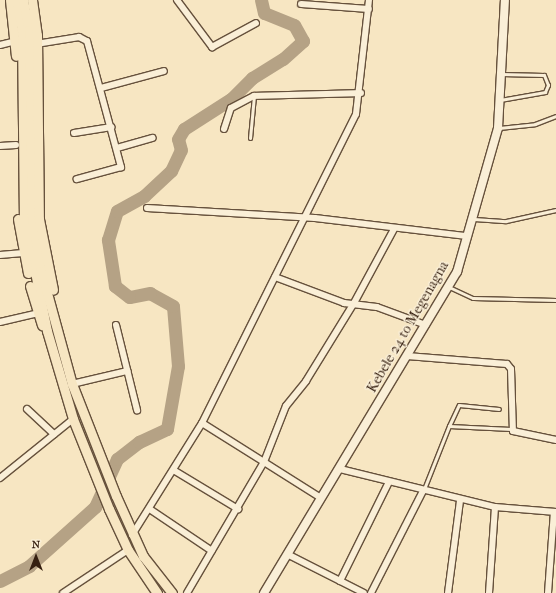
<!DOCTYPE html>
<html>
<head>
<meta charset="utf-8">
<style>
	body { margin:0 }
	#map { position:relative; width:556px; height:593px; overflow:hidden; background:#f7e6c2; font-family:"IM FELL French Canon",serif }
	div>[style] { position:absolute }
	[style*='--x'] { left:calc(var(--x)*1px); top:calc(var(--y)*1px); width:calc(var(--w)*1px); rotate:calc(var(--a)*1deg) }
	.river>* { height:13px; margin:-6.5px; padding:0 6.5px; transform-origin:6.5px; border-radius:6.5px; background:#b5a285 }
	.roads { filter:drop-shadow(1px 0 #66513c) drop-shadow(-1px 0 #66513c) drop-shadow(0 1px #66513c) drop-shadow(0 -1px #66513c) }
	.service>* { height:3px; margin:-1.5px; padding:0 1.5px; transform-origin:1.5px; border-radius:1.5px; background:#faefd7 }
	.minor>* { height:6px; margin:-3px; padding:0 3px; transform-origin:3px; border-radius:3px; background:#faefd7 }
	.secondary>* { height:8px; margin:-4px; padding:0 4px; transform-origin:4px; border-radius:4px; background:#faefd7 }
	.primary>* { height:9px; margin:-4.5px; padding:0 4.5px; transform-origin:4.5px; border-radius:4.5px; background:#f7e6c2 }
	span { translate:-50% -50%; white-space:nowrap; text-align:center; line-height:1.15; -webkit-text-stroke:3px #faefd7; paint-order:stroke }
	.street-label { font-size:14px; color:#351f10 }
	.north { position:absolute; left:16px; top:537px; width:40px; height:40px; -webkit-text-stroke:3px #faefd7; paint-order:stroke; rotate:0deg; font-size:11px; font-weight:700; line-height:16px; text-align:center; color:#351f10 }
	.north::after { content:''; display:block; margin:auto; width:14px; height:18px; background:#351f10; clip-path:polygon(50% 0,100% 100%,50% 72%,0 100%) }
</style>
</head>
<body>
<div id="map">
	<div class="river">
		<i style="--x:0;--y:581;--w:33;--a:-27"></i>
		<i style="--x:29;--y:566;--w:89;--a:-41.8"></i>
		<i style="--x:95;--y:507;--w:53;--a:-65.4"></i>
		<i style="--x:117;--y:459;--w:28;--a:-38"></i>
		<i style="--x:139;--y:442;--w:31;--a:-25"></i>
		<i style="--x:167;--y:429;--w:64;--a:-80.1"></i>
		<i style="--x:178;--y:366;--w:60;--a:-94.8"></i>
		<i style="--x:173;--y:306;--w:26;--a:-151"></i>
		<i style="--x:150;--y:293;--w:21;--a:169"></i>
		<i style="--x:129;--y:297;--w:18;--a:-142"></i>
		<i style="--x:115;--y:286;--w:47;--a:-98.7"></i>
		<i style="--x:108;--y:240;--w:30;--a:-73"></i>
		<i style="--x:117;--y:211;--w:31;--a:-29"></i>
		<i style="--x:144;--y:196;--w:37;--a:-43"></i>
		<i style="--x:171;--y:171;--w:23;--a:-65"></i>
		<i style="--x:181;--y:150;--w:11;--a:-105"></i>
		<i style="--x:178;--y:139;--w:12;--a:-59"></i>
		<i style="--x:184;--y:129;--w:56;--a:-32.6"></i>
		<i style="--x:231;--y:99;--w:30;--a:-45"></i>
		<i style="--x:252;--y:78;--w:36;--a:-32"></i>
		<i style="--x:283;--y:59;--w:27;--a:-42"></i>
		<i style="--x:303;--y:41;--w:18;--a:-119"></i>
		<i style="--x:294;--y:25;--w:32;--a:-158"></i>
		<i style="--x:264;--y:13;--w:13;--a:-103"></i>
	</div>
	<div class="roads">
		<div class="service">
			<i style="--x:500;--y:100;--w:46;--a:-10.1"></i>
			<i style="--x:545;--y:92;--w:8;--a:-67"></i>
			<i style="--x:548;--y:85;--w:11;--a:-112"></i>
			<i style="--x:544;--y:75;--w:43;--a:-178.7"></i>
			<i style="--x:499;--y:128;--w:36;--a:-6"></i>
			<i style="--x:535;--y:124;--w:22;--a:-21"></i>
			<i style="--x:250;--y:138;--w:42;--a:-84.6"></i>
			<i style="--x:474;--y:219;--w:32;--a:4"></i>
			<i style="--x:506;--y:221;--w:51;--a:-12.4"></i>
			<i style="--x:449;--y:287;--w:26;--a:25"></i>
			<i style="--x:473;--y:298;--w:83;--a:1.4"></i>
			<i style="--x:449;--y:426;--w:23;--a:-65"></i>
			<i style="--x:459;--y:405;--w:40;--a:5.7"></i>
			<i style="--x:424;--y:489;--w:68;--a:-68.4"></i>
			<i style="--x:449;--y:426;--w:62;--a:2.8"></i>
		</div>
		<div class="minor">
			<i style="--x:177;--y:0;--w:59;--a:53.3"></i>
			<i style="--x:212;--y:47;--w:50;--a:-28.6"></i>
			<i style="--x:301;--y:4;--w:68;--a:4.2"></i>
			<i style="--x:36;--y:44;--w:44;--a:-9.2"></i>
			<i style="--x:79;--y:37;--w:9;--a:27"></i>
			<i style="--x:87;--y:41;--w:131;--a:74.9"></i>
			<i style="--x:121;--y:167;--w:46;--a:164.7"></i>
			<i style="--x:0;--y:45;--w:16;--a:-14"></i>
			<i style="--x:101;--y:88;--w:65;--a:-15.1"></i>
			<i style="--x:224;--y:129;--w:22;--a:-72"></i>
			<i style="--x:231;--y:108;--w:26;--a:-28"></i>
			<i style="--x:254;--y:96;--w:107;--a:-1.6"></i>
			<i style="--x:74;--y:133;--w:38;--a:-9"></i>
			<i style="--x:0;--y:146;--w:16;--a:-4"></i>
			<i style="--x:117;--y:148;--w:37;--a:-16"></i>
			<i style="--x:147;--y:208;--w:168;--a:3.4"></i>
			<i style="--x:315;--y:218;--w:153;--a:6.8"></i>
			<i style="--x:0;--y:255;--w:23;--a:-5"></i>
			<i style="--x:275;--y:277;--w:74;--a:20.6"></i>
			<i style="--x:344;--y:303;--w:33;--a:7"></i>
			<i style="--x:377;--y:307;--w:52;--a:20.2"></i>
			<i style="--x:0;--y:322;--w:37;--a:-13"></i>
			<i style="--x:116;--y:325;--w:88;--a:76.1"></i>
			<i style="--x:407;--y:356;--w:100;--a:4.6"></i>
			<i style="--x:507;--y:364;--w:6;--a:51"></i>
			<i style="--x:511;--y:369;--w:62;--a:88.2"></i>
			<i style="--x:513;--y:431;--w:44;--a:11.8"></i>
			<i style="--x:72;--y:384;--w:57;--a:-13.3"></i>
			<i style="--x:27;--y:409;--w:37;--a:43"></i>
			<i style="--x:340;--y:469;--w:160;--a:13.8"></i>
			<i style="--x:495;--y:507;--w:61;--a:4.7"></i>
			<i style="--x:175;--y:471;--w:74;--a:31.1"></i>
			<i style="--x:0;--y:478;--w:94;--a:-38.9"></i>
			<i style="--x:321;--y:498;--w:67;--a:-147.7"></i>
			<i style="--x:264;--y:462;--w:60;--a:-68.6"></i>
			<i style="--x:286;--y:406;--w:32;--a:-51"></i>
			<i style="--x:306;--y:381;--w:92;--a:-58.4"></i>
			<i style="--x:354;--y:303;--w:84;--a:-61.6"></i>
			<i style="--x:151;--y:510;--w:73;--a:33.9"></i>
			<i style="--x:132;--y:535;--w:132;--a:-58"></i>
			<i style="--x:202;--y:423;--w:345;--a:-63.5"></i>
			<i style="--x:356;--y:114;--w:115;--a:-83.5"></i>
			<i style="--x:287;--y:554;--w:86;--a:26.9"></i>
			<i style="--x:340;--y:581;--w:110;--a:-63.7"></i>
			<i style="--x:63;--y:593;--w:78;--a:-33.5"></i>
			<i style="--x:187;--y:593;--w:152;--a:-59.6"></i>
			<i style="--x:264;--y:462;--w:73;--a:-147.8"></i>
			<i style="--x:371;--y:593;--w:114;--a:-63"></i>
			<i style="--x:448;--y:593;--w:94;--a:-82.6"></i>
			<i style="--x:489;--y:593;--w:86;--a:-86"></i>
			<i style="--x:548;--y:593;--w:81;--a:-85.8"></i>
		</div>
		<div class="secondary">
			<i style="--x:264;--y:593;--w:375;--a:-59"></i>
			<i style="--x:457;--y:272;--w:150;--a:-74.1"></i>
			<i style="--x:498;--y:128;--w:128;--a:-86.9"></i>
		</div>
		<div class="primary">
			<i style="--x:10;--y:0;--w:56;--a:83.9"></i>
			<i style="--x:17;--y:0;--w:33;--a:81"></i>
			<i style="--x:22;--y:33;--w:185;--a:89.4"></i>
			<i style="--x:24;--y:218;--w:115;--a:78.5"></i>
			<i style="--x:47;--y:331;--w:92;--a:73.5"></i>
			<i style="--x:73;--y:419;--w:97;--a:68.2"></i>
			<i style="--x:109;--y:509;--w:45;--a:65.1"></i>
			<i style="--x:128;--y:550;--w:52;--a:56"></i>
			<i style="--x:23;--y:0;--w:31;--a:79"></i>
			<i style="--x:29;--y:30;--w:188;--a:89.1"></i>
			<i style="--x:32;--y:218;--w:54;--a:80.4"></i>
			<i style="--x:41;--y:271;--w:117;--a:74.7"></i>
			<i style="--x:72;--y:384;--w:120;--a:68.6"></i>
			<i style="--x:116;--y:496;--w:66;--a:65.8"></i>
			<i style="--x:143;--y:556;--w:47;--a:51.9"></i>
			<i style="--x:32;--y:0;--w:35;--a:82"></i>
			<i style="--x:37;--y:35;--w:184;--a:89.4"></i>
			<i style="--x:39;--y:219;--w:72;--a:78.8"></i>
			<i style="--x:18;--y:219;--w:55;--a:79.5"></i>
			<i style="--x:30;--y:286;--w:41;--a:72.9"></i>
		</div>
	</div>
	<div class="street-label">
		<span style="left:408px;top:327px;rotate:-60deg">Kebele 24 to Megenagna</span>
	</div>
	<div class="north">N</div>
</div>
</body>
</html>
